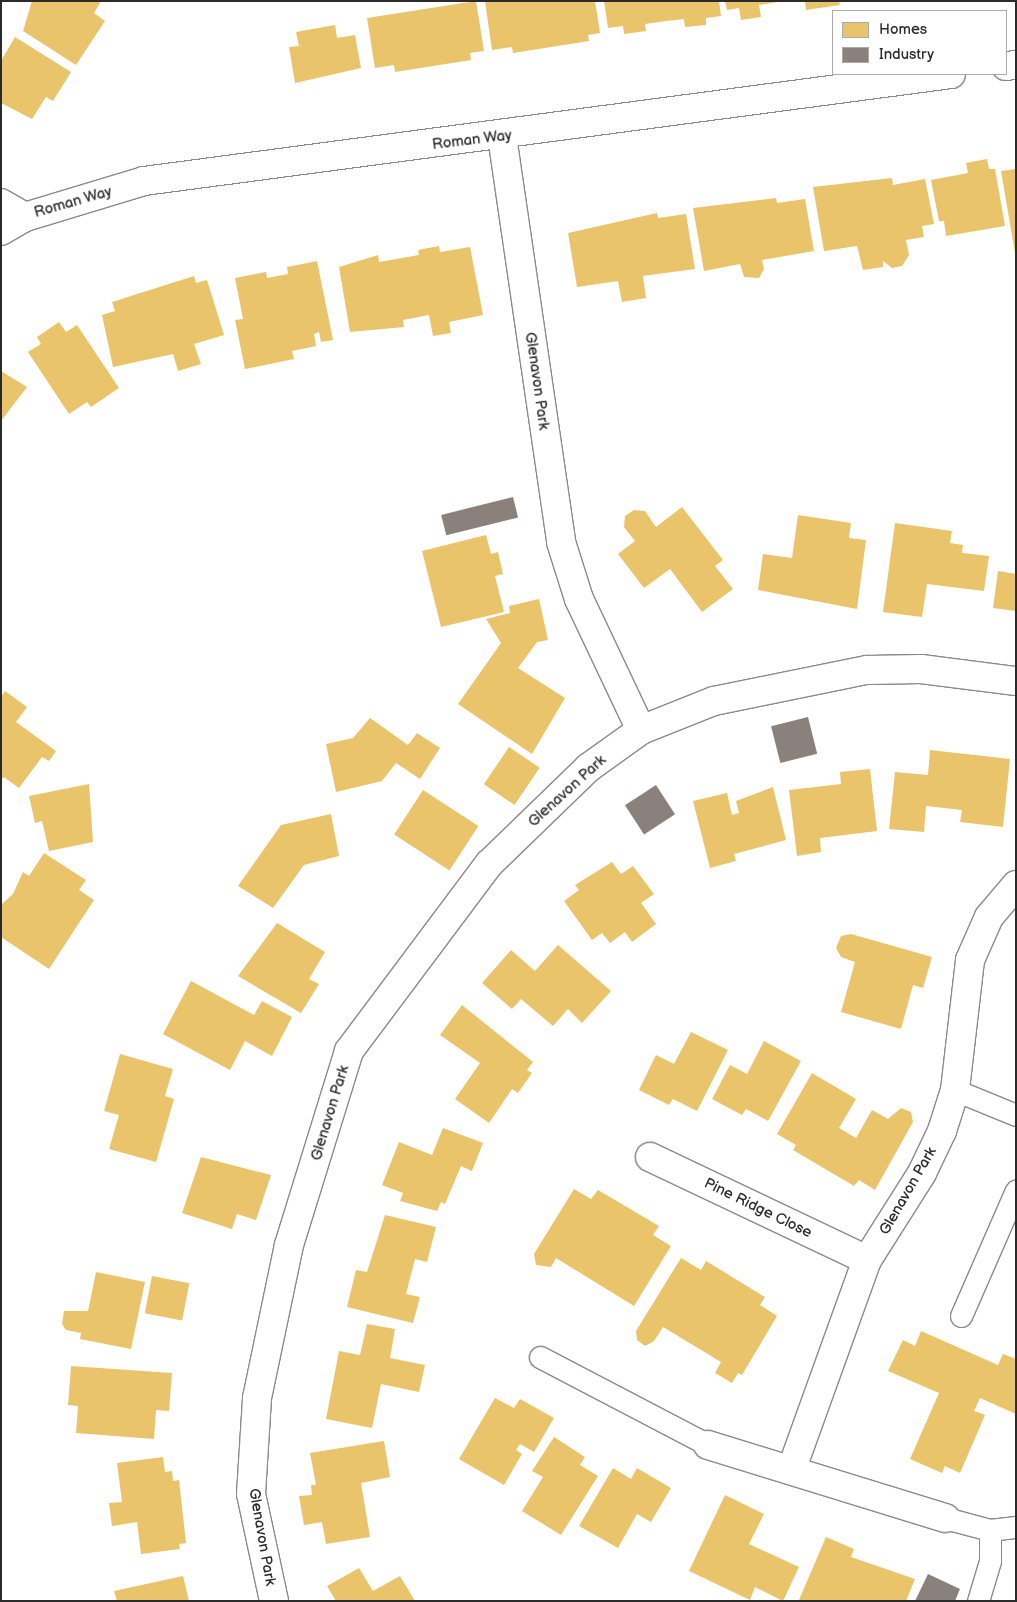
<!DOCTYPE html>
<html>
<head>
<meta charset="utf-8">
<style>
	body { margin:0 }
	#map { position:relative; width:1017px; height:1602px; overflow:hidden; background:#fff; font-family:"Balsamiq Sans",sans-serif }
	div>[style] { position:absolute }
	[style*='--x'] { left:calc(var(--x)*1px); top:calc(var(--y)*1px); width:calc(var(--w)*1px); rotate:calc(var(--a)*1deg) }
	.homes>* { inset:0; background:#e9c46a; transform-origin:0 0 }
	.industry>* { inset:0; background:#8a817c; transform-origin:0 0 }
	.roads { filter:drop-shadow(1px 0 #8a8a8a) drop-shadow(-1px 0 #8a8a8a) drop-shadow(0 1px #8a8a8a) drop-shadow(0 -1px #8a8a8a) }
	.service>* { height:21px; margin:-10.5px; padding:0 10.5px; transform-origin:10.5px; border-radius:10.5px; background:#fff }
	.minor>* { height:28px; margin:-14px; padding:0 14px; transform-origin:14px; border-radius:14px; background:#fff }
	span { translate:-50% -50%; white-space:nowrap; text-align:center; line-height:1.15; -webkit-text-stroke:5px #fff; paint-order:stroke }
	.street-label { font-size:15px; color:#2b2b2b }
	.frame { position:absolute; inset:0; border:2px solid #2b2b2b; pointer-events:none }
	.legend { position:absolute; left:832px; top:10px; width:175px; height:65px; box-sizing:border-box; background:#fff; border:1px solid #aaa; margin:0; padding:6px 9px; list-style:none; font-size:15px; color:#2b2b2b }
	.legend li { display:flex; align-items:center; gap:10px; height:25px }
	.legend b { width:25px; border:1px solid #aaa }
</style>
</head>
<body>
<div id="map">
	<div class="homes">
		<i style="clip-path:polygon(32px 1px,101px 1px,94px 13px,105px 21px,76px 65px,23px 31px)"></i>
		<i style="clip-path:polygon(476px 1px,484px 51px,470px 53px,471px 60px,395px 72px,394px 65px,375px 68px,367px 18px)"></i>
		<i style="clip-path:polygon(485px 1px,595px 1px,600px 33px,588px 35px,589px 41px,513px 53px,512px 47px,492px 50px)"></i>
		<i style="clip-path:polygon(604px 1px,719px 1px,721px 16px,706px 18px,706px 25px,685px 27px,684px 19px,666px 21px,645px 24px,646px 31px,624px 34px,623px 26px,608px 28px)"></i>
		<i style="clip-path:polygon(725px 1px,778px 1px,778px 2px,759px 5px,761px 17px,741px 20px,739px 8px,727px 10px)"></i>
		<i style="clip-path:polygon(805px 1px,839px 1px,840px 5px,806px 10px)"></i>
		<i style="clip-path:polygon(335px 25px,337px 38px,355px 35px,361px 68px,295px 83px,289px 47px,299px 46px,296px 32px)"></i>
		<i style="clip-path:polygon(15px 37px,71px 72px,53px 101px,46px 97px,32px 119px,1px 103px,1px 61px)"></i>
		<i style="clip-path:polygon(987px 159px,989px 169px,995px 169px,1005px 226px,946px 236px,944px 221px,939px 221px,931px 180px,968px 173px,966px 163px)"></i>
		<i style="clip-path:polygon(1016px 169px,1016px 253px,1015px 253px,1001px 171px)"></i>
		<i style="clip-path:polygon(892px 178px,893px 185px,925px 179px,934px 224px,922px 226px,924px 237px,906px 240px,909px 255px,902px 266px,892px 268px,883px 261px,883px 267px,863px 270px,857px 246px,824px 251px,813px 187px)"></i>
		<i style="clip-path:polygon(776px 198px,777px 203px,805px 199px,814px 251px,762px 260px,764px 269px,759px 278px,744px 277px,740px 264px,704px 271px,693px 208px)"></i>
		<i style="clip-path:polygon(657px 213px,658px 218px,686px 214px,695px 269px,643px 276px,646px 298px,622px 302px,618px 281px,577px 287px,568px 233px)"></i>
		<i style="clip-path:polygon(439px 246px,440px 252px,470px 247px,483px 315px,449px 322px,451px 333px,433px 336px,429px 315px,403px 320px,404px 327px,350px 332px,339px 267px,378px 255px,379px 262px,419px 255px,418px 250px)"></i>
		<i style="clip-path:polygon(317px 261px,333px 340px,321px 342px,319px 332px,314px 334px,316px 346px,292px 351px,294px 359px,245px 369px,235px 320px,243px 319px,235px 278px,266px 272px,267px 278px,288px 274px,287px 267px)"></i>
		<i style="clip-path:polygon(194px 276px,196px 283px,207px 280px,224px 335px,194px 344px,201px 364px,178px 371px,173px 354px,113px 367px,102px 315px,115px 311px,112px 302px)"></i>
		<i style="clip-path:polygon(59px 322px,66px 332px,77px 325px,119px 388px,91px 407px,87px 402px,69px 414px,28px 352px,41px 344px,37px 337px)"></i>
		<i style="clip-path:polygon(1px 371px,27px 387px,1px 421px)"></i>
		<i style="clip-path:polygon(682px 507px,723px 560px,715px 566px,733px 589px,702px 612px,670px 569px,644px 588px,618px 554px,635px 541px,624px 527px,625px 516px,634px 510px,645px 511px,656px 527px)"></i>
		<i style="clip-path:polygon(798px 515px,851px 523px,849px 538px,866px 540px,857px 609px,758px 590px,763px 554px,792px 558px)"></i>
		<i style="clip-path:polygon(895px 523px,952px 531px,950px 543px,963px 545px,962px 553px,989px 556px,984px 591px,927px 584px,922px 617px,883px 612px)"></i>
		<i style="clip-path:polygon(486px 535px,491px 554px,498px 552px,503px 574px,495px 576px,504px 612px,441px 627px,422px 551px)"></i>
		<i style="clip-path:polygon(998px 571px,1016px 574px,1016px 611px,993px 608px)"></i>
		<i style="clip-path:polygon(539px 599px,548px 640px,537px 642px,518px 668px,565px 698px,532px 754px,458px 704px,501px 643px,486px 619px,510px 613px,509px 606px)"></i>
		<i style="clip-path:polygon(5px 691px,27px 707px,16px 722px,56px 751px,49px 761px,42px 757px,19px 788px,4px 777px,1px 780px,1px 697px)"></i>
		<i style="clip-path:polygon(370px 718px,408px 745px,417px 733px,440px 748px,420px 779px,396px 763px,382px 781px,336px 792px,326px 744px,353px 738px)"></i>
		<i style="left:509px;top:747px;width:37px;height:45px;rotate:34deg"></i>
		<i style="clip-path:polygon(930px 750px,1010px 759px,1003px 827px,960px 822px,962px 810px,926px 806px,924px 832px,889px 829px,895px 772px,928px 775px)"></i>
		<i style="clip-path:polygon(870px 769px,877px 831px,820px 838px,821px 852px,797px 856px,789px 790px,841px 784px,840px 772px)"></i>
		<i style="clip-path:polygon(89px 784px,93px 842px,49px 851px,42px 821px,35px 823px,29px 796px)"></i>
		<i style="clip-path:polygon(773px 787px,786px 840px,734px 854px,736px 861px,710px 868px,693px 801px,727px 793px,732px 815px,739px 813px,736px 801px)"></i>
		<i style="left:423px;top:790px;width:66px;height:53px;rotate:33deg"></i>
		<i style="clip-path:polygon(331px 814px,339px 856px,304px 865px,273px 908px,238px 886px,281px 825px)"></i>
		<i style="clip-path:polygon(44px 853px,86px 880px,79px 890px,94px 900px,49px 969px,1px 937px,1px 905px,13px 894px,23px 872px,29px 876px)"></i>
		<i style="clip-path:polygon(612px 862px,621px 874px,633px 866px,654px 894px,641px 903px,656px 924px,632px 942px,625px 932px,610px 943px,602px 933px,592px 940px,564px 901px,579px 890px,575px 885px)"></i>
		<i style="clip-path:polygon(277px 923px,325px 952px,309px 979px,319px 984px,301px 1013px,238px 976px)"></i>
		<i style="clip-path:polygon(851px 934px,932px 957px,923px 988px,913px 985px,901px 1029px,841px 1012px,855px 962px,841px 957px,836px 948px,841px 936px)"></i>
		<i style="clip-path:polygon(558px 945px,611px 991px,582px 1023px,568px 1009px,553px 1026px,521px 999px,512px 1009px,482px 983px,511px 950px,535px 971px)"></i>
		<i style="clip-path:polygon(191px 981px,254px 1015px,262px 1001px,292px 1017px,272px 1056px,245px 1041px,230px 1070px,163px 1034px)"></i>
		<i style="clip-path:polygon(462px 1005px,533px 1062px,527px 1070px,532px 1073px,518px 1093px,512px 1089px,489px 1123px,455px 1099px,480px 1063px,440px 1035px)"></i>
		<i style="clip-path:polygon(691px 1032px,728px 1050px,697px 1111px,673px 1099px,669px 1105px,639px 1090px,656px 1055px,674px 1064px)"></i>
		<i style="clip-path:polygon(764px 1041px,801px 1061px,768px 1121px,746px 1109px,742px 1115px,712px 1099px,730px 1065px,747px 1074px)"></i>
		<i style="clip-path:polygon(120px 1054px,173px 1069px,165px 1096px,174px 1099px,156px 1162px,109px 1149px,119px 1115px,104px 1111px)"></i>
		<i style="clip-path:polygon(812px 1073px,856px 1099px,839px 1128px,856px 1138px,872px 1110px,888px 1119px,901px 1108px,911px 1112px,913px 1122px,875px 1190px,859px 1180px,854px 1186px,793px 1150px,796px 1145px,777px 1134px)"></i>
		<i style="clip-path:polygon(443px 1128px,483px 1143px,472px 1171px,461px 1166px,445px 1204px,441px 1202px,437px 1211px,400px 1201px,403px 1193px,382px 1185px,399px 1142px,432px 1155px)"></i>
		<i style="clip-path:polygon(201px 1157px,271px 1175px,256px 1220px,237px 1214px,232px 1229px,182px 1213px)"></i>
		<i style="clip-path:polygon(574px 1189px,591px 1199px,598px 1190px,659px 1226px,653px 1235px,671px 1246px,634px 1306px,556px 1258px,551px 1267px,536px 1265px,534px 1254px)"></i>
		<i style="clip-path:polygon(385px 1215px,436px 1227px,427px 1262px,415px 1259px,406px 1294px,420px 1297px,413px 1323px,347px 1307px,356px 1270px,367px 1272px)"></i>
		<i style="clip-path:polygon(681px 1258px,701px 1270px,706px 1261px,765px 1297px,760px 1305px,777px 1316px,742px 1375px,738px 1373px,732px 1383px,715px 1373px,721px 1362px,663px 1327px,654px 1341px,645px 1346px,637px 1340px,636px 1331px)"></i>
		<i style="clip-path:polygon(96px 1272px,145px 1282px,131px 1349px,80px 1339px,81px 1333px,66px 1330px,62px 1324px,64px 1311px,88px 1311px)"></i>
		<i style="left:152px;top:1276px;width:38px;height:38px;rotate:11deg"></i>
		<i style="clip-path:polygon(367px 1324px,395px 1329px,390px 1358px,425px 1365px,419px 1392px,381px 1384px,372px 1428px,326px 1419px,339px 1351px,360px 1355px)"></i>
		<i style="clip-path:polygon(921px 1331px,998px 1365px,1003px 1354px,1016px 1359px,1016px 1414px,980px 1398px,974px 1411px,985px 1415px,960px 1473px,945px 1466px,942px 1473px,910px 1459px,939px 1393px,888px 1371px,903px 1340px,915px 1346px)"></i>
		<i style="clip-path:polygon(71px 1366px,172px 1373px,169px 1411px,156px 1410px,154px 1439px,76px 1433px,78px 1406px,68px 1405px)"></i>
		<i style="clip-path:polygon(495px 1398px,514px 1408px,520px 1399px,554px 1418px,534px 1452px,520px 1444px,516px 1450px,522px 1454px,504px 1485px,459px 1459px)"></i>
		<i style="clip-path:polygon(554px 1437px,585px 1457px,580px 1465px,598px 1476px,561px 1535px,522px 1511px,543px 1477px,532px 1471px)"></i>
		<i style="clip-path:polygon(384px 1441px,390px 1477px,361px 1483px,370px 1537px,326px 1544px,322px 1522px,304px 1525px,299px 1496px,312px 1495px,311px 1485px,316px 1485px,310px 1453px)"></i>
		<i style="clip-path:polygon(163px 1457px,165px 1472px,172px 1471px,173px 1481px,179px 1480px,186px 1543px,179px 1544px,180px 1549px,141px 1554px,137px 1522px,112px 1526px,109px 1503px,122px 1502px,117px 1463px)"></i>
		<i style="clip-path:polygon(613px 1468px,631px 1479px,637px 1468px,671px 1488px,651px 1522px,637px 1514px,618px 1548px,579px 1526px)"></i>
		<i style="clip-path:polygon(725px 1495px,764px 1514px,749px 1544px,799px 1567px,783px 1601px,755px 1587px,750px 1600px,689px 1571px)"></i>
		<i style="clip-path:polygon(826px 1537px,854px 1549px,851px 1557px,915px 1579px,906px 1601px,799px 1600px)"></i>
		<i style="clip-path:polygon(359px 1568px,373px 1591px,400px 1576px,415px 1601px,336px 1601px,327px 1586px)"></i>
		<i style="clip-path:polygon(183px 1576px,189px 1601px,117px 1601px,114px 1591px)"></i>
	</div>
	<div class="industry">
		<i style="left:513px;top:497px;width:21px;height:74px;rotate:76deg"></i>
		<i style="left:808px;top:717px;width:38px;height:38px;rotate:76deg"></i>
		<i style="left:656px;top:785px;width:35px;height:37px;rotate:57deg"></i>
		<i style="clip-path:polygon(928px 1574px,960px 1589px,955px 1601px,915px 1601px)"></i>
	</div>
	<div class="roads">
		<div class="service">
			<i style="--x:955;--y:1090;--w:66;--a:22.3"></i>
			<i style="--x:961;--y:1316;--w:137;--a:-66.4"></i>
			<i style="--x:540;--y:1357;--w:190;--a:27.6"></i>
			<i style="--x:945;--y:1518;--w:47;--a:14.9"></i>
			<i style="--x:990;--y:1530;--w:26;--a:-7"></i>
			<i style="--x:978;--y:1601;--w:42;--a:-73.3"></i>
			<i style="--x:990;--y:1561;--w:31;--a:-90"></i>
		</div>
		<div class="minor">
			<i style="--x:1006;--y:66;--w:10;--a:-6"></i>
			<i style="--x:502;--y:136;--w:410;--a:81.7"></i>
			<i style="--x:561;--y:542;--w:60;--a:72.5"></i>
			<i style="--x:579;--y:599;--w:145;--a:64.7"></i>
			<i style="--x:1;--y:203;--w:28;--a:30"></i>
			<i style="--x:1;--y:231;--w:28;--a:-30"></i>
			<i style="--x:25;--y:217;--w:124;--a:-16.8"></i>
			<i style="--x:144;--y:181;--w:814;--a:-7.55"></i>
			<i style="--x:650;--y:1157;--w:240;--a:25.4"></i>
			<i style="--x:708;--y:1445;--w:248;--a:17.1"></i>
			<i style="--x:792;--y:1468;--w:221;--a:-70.2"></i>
			<i style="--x:867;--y:1260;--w:103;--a:-57.7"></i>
			<i style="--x:922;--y:1173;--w:47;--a:-64.5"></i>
			<i style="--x:942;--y:1131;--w:43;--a:-72.4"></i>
			<i style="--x:955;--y:1090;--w:131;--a:-83.4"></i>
			<i style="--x:970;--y:960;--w:47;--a:-66.2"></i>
			<i style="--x:989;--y:917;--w:42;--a:-49.8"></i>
			<i style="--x:274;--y:1601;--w:109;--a:-102.1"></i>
			<i style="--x:251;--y:1494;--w:96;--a:-86.4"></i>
			<i style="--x:257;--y:1398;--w:156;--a:-78.2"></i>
			<i style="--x:289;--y:1245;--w:203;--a:-72.8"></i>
			<i style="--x:349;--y:1051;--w:234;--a:-53.2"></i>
			<i style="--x:489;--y:864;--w:138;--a:-44.1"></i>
			<i style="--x:588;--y:768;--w:65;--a:-35.6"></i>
			<i style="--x:641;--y:730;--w:79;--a:-21.7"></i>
			<i style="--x:714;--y:701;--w:156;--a:-11.5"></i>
			<i style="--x:867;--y:670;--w:54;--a:-1.1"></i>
			<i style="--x:921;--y:669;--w:96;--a:7.2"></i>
		</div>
	</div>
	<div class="street-label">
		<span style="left:472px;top:140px;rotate:-7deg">Roman Way</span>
		<span style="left:73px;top:202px;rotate:-16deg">Roman Way</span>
		<span style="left:537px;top:381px;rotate:82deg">Glenavon Park</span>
		<span style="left:567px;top:791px;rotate:-42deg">Glenavon Park</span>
		<span style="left:330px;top:1113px;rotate:-73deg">Glenavon Park</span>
		<span style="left:908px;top:1191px;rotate:-60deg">Glenavon Park</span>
		<span style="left:758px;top:1208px;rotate:26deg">Pine Ridge Close</span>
		<span style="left:262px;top:1537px;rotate:80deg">Glenavon Park</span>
	</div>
	<div class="frame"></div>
	<ul class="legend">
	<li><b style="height:14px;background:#e9c46a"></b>Homes</li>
	<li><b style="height:14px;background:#8a817c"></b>Industry</li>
	</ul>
</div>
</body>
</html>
